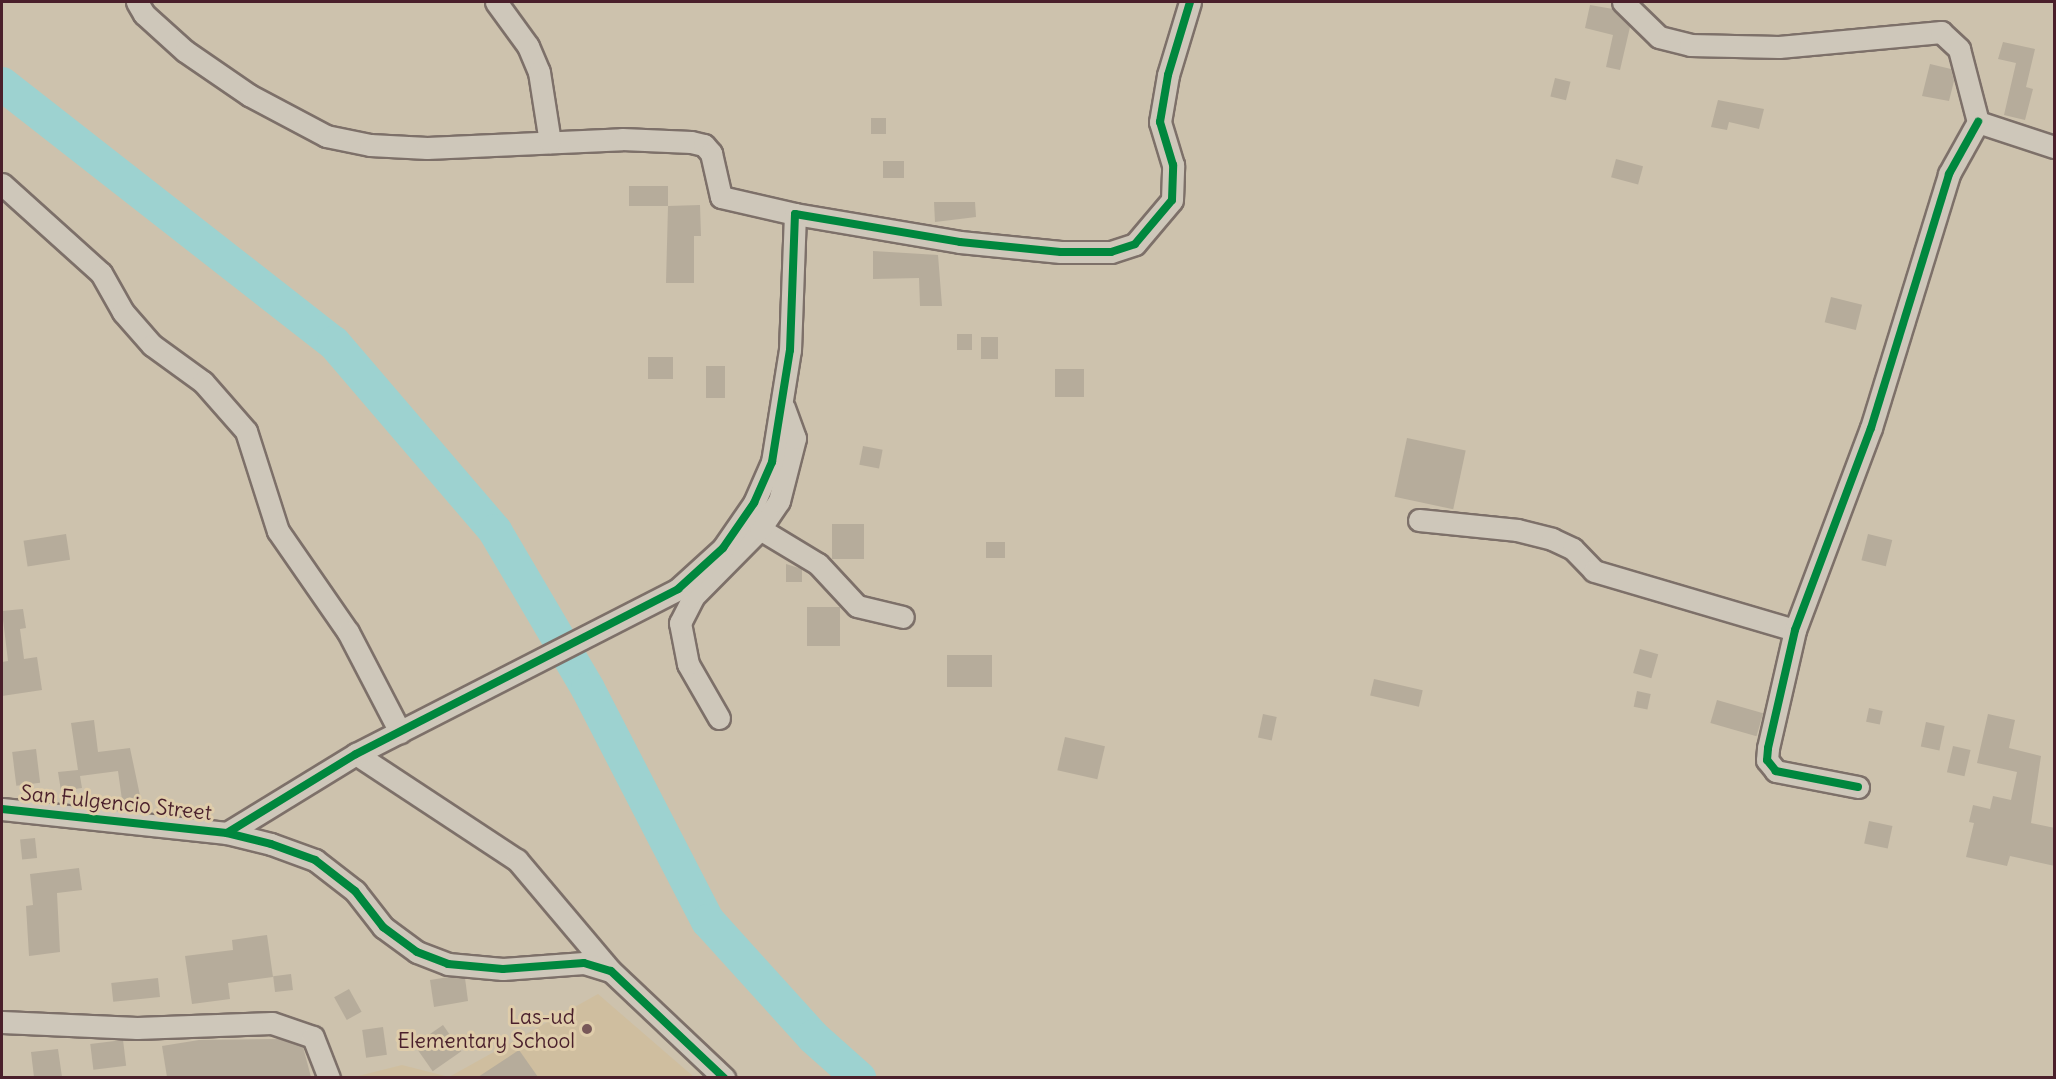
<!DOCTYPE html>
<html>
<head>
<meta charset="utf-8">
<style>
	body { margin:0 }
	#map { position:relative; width:2056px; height:1079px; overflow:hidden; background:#cdc2ad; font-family:Delius,sans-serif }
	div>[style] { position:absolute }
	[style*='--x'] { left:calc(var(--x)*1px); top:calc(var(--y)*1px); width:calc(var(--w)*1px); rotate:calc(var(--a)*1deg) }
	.built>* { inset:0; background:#cfbe9f }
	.river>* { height:34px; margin:-17px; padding:0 17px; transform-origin:17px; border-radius:17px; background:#9dd2d0 }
	.building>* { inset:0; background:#b6ac9b; transform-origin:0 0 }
	.roads { filter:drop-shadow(2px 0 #7d7069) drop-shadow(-2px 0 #7d7069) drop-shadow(0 2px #7d7069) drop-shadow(0 -2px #7d7069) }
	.street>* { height:21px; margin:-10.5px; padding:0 10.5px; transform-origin:10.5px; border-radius:10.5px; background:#cec7ba }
	.cycleway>* { height:8px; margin:-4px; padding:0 4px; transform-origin:4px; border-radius:4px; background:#00873e }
	.dots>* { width:16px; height:16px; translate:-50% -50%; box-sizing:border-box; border:3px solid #dfcdab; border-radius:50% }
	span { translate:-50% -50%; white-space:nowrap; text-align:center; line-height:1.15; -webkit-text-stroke:6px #dfcdab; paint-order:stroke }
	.street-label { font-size:21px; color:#4a1f2b }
	.poi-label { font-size:21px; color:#4a1f2b }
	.right { translate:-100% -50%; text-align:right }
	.frame { position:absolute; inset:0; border:3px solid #4a1f2b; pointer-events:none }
</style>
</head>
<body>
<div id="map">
	<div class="built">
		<i style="clip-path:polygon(598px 994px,694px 1077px,350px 1078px,402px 1065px,449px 1077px)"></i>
	</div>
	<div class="river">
		<i style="--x:2;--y:84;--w:421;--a:38"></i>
		<i style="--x:334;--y:343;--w:248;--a:49.4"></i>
		<i style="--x:495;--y:531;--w:183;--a:59.5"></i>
		<i style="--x:588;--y:689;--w:261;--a:62.7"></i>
		<i style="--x:708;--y:921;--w:156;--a:47.8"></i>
		<i style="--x:813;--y:1037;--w:62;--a:41.7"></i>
	</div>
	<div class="building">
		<i style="clip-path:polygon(1590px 5px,1613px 9px,1630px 27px,1620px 70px,1606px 67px,1613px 35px,1585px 28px)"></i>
		<i style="clip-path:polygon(2003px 42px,2035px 49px,2026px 87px,2033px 89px,2025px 120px,2004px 115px,2016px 63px,1998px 59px)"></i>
		<i style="clip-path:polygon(1930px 64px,1951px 69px,1954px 81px,1949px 101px,1922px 96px)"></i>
		<i style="left:1555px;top:78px;width:16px;height:19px;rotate:14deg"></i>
		<i style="clip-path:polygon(1718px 100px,1764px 109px,1759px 129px,1729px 122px,1727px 130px,1711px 127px)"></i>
		<i style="left:871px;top:118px;width:15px;height:16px"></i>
		<i style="left:1616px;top:159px;width:28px;height:19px;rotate:15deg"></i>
		<i style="left:904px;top:161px;width:17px;height:21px;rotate:90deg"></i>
		<i style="left:668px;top:186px;width:20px;height:39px;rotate:90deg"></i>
		<i style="clip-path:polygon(934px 202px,975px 202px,976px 217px,935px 222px)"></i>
		<i style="clip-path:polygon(700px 205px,701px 236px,694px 236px,694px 283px,666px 283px,668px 206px)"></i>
		<i style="clip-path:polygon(873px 251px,938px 255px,942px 306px,920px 306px,919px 278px,873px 279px)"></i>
		<i style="left:1831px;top:297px;width:32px;height:26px;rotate:14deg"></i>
		<i style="left:957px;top:334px;width:15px;height:16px"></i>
		<i style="left:981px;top:337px;width:17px;height:22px"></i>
		<i style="left:673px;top:357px;width:22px;height:25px;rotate:90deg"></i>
		<i style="left:706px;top:366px;width:19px;height:32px"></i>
		<i style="left:1055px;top:369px;width:29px;height:28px"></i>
		<i style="left:1407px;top:438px;width:60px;height:60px;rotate:12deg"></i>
		<i style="left:863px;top:446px;width:20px;height:19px;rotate:11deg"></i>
		<i style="left:832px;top:524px;width:32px;height:35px"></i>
		<i style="left:66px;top:534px;width:26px;height:43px;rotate:81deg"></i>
		<i style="left:1868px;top:534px;width:25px;height:27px;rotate:14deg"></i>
		<i style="left:986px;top:542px;width:19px;height:16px"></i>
		<i style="clip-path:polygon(786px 564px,802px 569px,802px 582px,786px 582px)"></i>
		<i style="left:807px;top:607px;width:33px;height:39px"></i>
		<i style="clip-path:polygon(23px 609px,26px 628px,20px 629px,24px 659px,37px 657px,42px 690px,2px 696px,2px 662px,8px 661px,2px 611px)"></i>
		<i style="left:1640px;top:649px;width:19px;height:25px;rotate:16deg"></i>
		<i style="left:992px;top:655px;width:32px;height:45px;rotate:90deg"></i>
		<i style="left:1374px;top:679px;width:50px;height:17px;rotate:13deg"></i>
		<i style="left:1637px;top:691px;width:14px;height:16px;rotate:12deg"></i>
		<i style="left:1717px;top:700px;width:48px;height:24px;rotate:16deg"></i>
		<i style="left:1869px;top:708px;width:14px;height:14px;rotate:12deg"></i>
		<i style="left:1263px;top:714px;width:14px;height:24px;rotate:12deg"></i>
		<i style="clip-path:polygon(1988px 714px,2015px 720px,2009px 748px,2041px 756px,2031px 823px,2055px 828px,2055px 866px,2010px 856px,2007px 866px,1966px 857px,1974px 823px,1969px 822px,1973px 805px,1990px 809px,1993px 796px,2011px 800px,2017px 772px,1977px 763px)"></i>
		<i style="clip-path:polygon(94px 720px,98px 752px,130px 748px,142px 805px,123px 807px,118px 771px,80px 776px,82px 788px,61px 791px,58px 772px,78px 770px,71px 723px)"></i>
		<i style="left:1926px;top:722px;width:19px;height:25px;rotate:12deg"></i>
		<i style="left:1065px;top:737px;width:41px;height:34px;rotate:13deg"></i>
		<i style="left:1953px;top:746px;width:18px;height:27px;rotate:13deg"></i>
		<i style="left:36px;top:749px;width:34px;height:24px;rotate:83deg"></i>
		<i style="left:1869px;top:821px;width:24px;height:23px;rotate:12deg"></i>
		<i style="left:35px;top:838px;width:20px;height:15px;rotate:84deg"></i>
		<i style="clip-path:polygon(79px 868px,82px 890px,57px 893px,60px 952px,29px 956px,26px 906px,33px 905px,30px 874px)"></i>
		<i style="clip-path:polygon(267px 935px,273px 977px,228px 983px,230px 999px,192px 1004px,185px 956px,233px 950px,232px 940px)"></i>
		<i style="left:291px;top:974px;width:16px;height:18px;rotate:83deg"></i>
		<i style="clip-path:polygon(449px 977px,465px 978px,468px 1001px,434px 1007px,430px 980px)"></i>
		<i style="left:158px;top:978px;width:19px;height:47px;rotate:84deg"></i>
		<i style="left:349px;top:989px;width:26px;height:17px;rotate:61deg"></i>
		<i style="left:443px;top:1025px;width:32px;height:35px;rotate:55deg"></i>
		<i style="left:383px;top:1027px;width:28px;height:21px;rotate:82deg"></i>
		<i style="clip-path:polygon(279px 1039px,303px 1047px,311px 1077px,167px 1077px,162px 1046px,199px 1040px)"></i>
		<i style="left:123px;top:1040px;width:26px;height:33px;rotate:83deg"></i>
		<i style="clip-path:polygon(58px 1049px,62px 1077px,34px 1077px,31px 1052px)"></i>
		<i style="clip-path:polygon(519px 1050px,538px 1077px,478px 1077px)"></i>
	</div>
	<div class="roads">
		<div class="street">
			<i style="--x:137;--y:2;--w:14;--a:60"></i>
			<i style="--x:144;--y:14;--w:55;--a:42.1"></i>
			<i style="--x:185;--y:51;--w:78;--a:34.5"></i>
			<i style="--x:249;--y:95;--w:87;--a:28"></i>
			<i style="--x:326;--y:136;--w:45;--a:11.6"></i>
			<i style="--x:370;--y:145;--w:57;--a:3"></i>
			<i style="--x:427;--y:148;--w:195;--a:-2.6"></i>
			<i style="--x:622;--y:139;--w:69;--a:2.5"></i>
			<i style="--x:691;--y:142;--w:13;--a:13"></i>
			<i style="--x:704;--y:145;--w:11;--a:49"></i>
			<i style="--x:711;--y:153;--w:45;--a:77.2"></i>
			<i style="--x:721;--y:197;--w:76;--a:12.9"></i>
			<i style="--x:496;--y:2;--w:54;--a:54"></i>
			<i style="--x:528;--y:46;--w:28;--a:67"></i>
			<i style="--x:539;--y:72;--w:71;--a:81.1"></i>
			<i style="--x:1623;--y:2;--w:50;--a:44.2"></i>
			<i style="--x:1659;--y:37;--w:32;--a:14"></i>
			<i style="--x:1690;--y:45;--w:89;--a:1.3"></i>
			<i style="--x:1779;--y:47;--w:163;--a:-5.3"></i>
			<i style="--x:1941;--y:32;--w:25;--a:43"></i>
			<i style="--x:1959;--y:49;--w:75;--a:75.4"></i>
			<i style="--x:1978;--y:122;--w:80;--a:18.2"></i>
			<i style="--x:2;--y:184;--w:133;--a:42"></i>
			<i style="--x:101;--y:273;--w:45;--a:60.6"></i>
			<i style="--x:123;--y:312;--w:44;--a:48.7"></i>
			<i style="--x:152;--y:345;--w:63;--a:36"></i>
			<i style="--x:203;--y:382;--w:65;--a:48.7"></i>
			<i style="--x:246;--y:431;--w:105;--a:72.3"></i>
			<i style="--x:278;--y:531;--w:123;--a:55.3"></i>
			<i style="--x:348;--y:632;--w:113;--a:62.5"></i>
			<i style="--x:1419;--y:520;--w:99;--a:5.8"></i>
			<i style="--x:1517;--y:530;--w:36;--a:14"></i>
			<i style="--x:1552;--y:539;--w:23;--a:25"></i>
			<i style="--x:1573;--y:549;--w:30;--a:46"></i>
			<i style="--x:1594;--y:571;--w:209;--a:16.4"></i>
			<i style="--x:760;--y:529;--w:68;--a:31.1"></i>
			<i style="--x:818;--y:564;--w:57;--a:47.1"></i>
			<i style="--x:857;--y:606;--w:47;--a:13.4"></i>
			<i style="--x:719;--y:718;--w:62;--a:-119.9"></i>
			<i style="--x:688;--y:664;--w:42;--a:-101"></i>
			<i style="--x:680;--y:623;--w:29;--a:-63"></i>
			<i style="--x:693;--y:597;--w:95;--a:-45.4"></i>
			<i style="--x:760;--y:529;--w:34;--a:-56"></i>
			<i style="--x:779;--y:501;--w:65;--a:-75.7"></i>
			<i style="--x:795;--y:438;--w:33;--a:-110"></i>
			<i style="--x:356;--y:754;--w:193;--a:33.4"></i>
			<i style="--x:517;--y:860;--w:143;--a:49.8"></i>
			<i style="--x:1858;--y:787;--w:84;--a:-169"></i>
			<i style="--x:1776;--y:771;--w:14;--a:-129"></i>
			<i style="--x:1767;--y:760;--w:12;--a:-85"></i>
			<i style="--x:1768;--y:748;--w:121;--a:-77.1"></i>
			<i style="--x:1795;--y:630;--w:216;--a:-69.4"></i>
			<i style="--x:1871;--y:428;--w:266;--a:-72.9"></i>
			<i style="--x:1949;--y:174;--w:60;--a:-60.9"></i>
			<i style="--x:2;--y:809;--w:226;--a:6.1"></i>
			<i style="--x:227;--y:833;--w:45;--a:14"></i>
			<i style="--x:271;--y:844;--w:47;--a:20"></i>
			<i style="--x:315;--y:860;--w:51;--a:37.8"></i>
			<i style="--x:355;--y:891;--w:46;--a:52.1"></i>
			<i style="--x:383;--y:927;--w:42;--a:36.3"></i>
			<i style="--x:417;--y:952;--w:33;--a:21"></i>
			<i style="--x:448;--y:964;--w:55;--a:5.2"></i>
			<i style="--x:503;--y:969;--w:81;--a:-4.2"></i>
			<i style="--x:584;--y:963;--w:28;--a:17"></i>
			<i style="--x:611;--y:971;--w:156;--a:43.4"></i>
			<i style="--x:227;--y:833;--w:151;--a:-31.5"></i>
			<i style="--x:356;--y:754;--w:362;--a:-27.1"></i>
			<i style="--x:678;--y:589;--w:61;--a:-42.3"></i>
			<i style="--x:723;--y:548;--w:55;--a:-55.4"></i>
			<i style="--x:754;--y:503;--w:45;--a:-66.3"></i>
			<i style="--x:772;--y:462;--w:113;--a:-80.9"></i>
			<i style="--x:790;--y:350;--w:136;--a:-87.9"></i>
			<i style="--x:795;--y:214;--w:167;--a:9.6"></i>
			<i style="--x:960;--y:242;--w:101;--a:5.7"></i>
			<i style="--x:1061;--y:252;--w:50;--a:0"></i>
			<i style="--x:1111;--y:252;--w:25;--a:-18"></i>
			<i style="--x:1135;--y:244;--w:57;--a:-49.9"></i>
			<i style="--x:1172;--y:200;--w:35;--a:-88"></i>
			<i style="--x:1173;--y:165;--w:45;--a:-106.8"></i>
			<i style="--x:1160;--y:122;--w:48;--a:-80.3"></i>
			<i style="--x:1168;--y:75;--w:76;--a:-73.2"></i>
			<i style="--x:2;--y:1022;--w:135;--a:2.5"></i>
			<i style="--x:137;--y:1028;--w:135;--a:-2.1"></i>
			<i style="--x:272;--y:1023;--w:43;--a:18.9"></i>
			<i style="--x:313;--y:1037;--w:44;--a:68.7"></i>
		</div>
	</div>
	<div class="cycleway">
		<i style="--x:1858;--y:787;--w:84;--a:-169"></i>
		<i style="--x:1776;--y:771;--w:14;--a:-129"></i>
		<i style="--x:1767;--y:760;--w:12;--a:-85"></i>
		<i style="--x:1768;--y:748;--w:121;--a:-77.1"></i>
		<i style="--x:1795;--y:630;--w:216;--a:-69.4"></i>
		<i style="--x:1871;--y:428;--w:266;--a:-72.9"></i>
		<i style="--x:1949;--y:174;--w:60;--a:-60.9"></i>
		<i style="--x:2;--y:809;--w:226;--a:6.1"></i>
		<i style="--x:227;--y:833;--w:45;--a:14"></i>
		<i style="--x:271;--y:844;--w:47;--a:20"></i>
		<i style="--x:315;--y:860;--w:51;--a:37.8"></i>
		<i style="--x:355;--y:891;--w:46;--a:52.1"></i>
		<i style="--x:383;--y:927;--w:42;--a:36.3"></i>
		<i style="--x:417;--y:952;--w:33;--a:21"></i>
		<i style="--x:448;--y:964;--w:55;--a:5.2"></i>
		<i style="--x:503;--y:969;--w:81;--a:-4.2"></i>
		<i style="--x:584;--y:963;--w:28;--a:17"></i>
		<i style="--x:611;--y:971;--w:156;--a:43.4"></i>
		<i style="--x:227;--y:833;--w:151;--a:-31.5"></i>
		<i style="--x:356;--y:754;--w:362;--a:-27.1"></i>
		<i style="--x:678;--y:589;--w:61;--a:-42.3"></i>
		<i style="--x:723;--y:548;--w:55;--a:-55.4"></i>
		<i style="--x:754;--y:503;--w:45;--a:-66.3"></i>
		<i style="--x:772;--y:462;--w:113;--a:-80.9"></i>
		<i style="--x:790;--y:350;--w:136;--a:-87.9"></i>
		<i style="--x:795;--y:214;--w:167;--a:9.6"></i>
		<i style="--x:960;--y:242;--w:101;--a:5.7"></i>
		<i style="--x:1061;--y:252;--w:50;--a:0"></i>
		<i style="--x:1111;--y:252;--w:25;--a:-18"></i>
		<i style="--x:1135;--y:244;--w:57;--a:-49.9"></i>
		<i style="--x:1172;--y:200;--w:35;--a:-88"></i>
		<i style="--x:1173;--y:165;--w:45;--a:-106.8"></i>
		<i style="--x:1160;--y:122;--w:48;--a:-80.3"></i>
		<i style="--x:1168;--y:75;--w:76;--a:-73.2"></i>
	</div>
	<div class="dots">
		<i style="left:587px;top:1029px;background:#785858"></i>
	</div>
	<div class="street-label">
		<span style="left:116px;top:803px;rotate:6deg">San Fulgencio Street</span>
	</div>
	<div class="poi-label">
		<span class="right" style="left:575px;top:1029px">Las-ud<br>Elementary School</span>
	</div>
	<div class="frame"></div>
</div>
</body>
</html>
